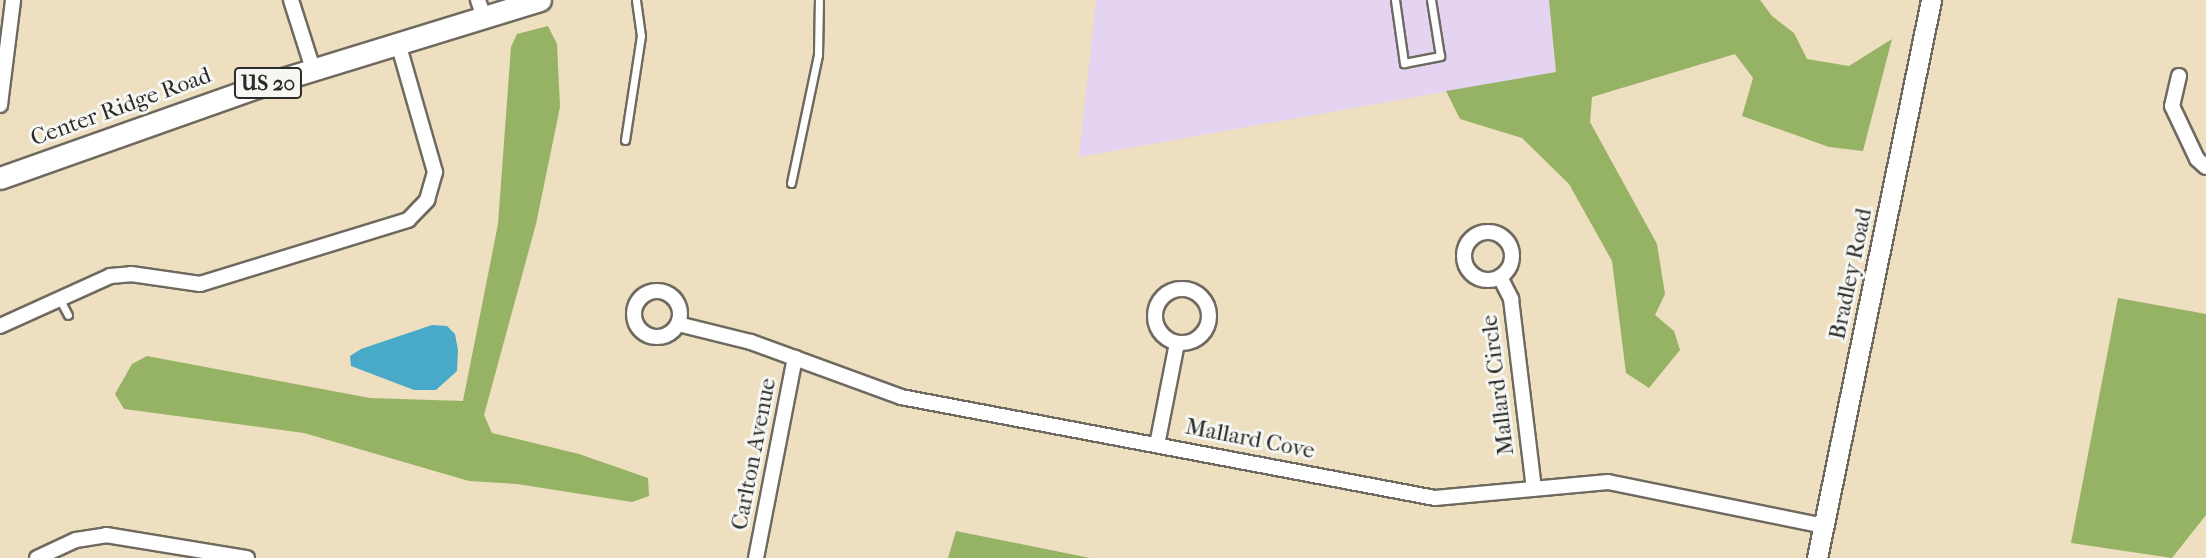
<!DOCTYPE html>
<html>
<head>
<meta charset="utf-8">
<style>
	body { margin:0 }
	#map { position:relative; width:2206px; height:558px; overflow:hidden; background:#eddfbf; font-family:"IM FELL French Canon",serif }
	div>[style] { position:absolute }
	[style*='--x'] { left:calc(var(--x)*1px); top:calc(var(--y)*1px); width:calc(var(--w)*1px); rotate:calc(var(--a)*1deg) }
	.built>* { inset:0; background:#e4d3f1 }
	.forest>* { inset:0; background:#96b265 }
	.water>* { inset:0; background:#49a9c8 }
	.roads { filter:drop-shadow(2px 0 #6f6a5f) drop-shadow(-2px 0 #6f6a5f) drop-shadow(0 2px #6f6a5f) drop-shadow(0 -2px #6f6a5f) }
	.lane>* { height:7px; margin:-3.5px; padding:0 3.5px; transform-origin:3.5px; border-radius:3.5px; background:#fff }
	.street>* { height:14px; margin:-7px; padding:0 7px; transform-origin:7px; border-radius:7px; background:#fff }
	.street>.ring { margin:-7px; padding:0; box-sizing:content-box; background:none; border:14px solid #fff; border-radius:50% }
	.secondary>* { height:19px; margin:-9.5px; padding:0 9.5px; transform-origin:9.5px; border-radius:9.5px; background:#fff }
	.primary>* { height:21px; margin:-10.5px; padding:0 10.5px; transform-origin:10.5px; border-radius:10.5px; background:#fff }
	span { translate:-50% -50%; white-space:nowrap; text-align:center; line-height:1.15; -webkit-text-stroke:6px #f6f6f2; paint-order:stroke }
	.shield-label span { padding:2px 5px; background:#f6f6f2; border:2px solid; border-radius:5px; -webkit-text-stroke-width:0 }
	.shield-label { font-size:21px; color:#2b2b2b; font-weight:700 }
	.street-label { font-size:23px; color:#2b2b2b }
</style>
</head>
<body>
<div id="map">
	<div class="built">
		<i style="clip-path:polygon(1096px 0,1549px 0,1556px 72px,1079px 157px)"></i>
	</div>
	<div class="forest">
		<i style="clip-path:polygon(1549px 0,1760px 0,1772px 16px,1794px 33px,1807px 59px,1849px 66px,1892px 39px,1863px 151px,1829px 147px,1742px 116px,1753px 78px,1735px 54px,1592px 97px,1590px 122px,1657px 244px,1665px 294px,1655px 315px,1674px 331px,1680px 350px,1649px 388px,1626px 373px,1612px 261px,1569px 184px,1522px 138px,1460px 119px,1446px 91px,1556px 72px)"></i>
		<i style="clip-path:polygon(548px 26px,557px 44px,560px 107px,536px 224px,484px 415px,492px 433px,579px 454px,648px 478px,649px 496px,632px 502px,517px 484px,469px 481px,304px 433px,124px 409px,115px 394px,132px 364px,147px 356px,370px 398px,463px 401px,498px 224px,511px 47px,517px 34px)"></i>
		<i style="clip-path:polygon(2118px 298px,2206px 314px,2206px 515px,2172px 558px,2071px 543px)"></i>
		<i style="clip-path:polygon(956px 531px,1090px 558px,948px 558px)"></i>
	</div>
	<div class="water">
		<i style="clip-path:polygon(432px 325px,447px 326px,455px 334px,458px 350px,457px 371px,436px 390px,414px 390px,351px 366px,350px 356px,361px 349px)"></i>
	</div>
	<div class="roads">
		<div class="lane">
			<i style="--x:1395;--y:0;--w:64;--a:81.9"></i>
			<i style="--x:1404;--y:63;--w:37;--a:-11"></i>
			<i style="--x:1440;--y:56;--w:57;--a:-99.1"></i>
			<i style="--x:625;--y:140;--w:105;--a:-81.3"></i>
			<i style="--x:641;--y:36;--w:36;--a:-98"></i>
			<i style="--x:791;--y:183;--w:131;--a:-78.1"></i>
			<i style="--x:818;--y:55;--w:55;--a:-89"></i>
			<i style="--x:59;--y:298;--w:19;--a:62"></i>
		</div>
		<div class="street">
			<i style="--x:291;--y:0;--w:72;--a:72.3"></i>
			<i style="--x:478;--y:0;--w:18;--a:71"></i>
			<i style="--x:2179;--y:76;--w:31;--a:103"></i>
			<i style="--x:2172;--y:106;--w:59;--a:64.7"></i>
			<i style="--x:2197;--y:159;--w:12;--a:42"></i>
			<i style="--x:0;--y:105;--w:106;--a:-82.9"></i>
			<i class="ring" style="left:1464px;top:232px;width:34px;height:34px"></i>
			<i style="--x:1500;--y:277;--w:25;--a:63"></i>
			<i style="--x:1511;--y:299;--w:191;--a:83.1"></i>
			<i class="ring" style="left:1155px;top:289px;width:40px;height:40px"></i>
			<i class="ring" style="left:634px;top:291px;width:32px;height:32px"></i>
			<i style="--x:678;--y:324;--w:75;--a:13.9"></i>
			<i style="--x:751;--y:342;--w:160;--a:20.1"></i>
			<i style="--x:901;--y:397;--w:543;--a:10.71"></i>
			<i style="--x:1435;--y:498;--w:174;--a:-5.3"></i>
			<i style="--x:1608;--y:482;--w:220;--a:11.5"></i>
			<i style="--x:0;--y:326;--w:121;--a:-24.4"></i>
			<i style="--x:110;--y:276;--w:21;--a:-5"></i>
			<i style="--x:131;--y:274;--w:70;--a:8.2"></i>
			<i style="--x:200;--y:284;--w:218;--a:-17.1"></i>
			<i style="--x:408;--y:220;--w:28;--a:-46"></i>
			<i style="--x:427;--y:200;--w:29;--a:-74"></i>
			<i style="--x:435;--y:172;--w:134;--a:-106"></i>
			<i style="--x:1157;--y:445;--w:104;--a:-78.9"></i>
			<i style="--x:37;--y:558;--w:43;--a:-24.8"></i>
			<i style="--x:76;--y:540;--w:30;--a:-9"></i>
			<i style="--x:106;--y:535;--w:143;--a:9.3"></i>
			<i style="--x:756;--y:558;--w:204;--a:-79"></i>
		</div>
		<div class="secondary">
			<i style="--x:1817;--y:558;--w:570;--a:-78.45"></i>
		</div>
		<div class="primary">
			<i style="--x:0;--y:178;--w:273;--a:-19.5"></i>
			<i style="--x:257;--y:87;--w:296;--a:-17.1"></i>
		</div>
	</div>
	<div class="shield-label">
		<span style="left:268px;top:83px">US 20</span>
	</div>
	<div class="street-label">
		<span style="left:121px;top:107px;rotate:-20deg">Center Ridge Road</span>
		<span style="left:1851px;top:274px;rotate:-78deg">Bradley Road</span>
		<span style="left:1498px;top:385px;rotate:-97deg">Mallard Circle</span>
		<span style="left:1250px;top:439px;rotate:11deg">Mallard Cove</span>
		<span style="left:754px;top:454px;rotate:-79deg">Carlton Avenue</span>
	</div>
</div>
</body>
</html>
